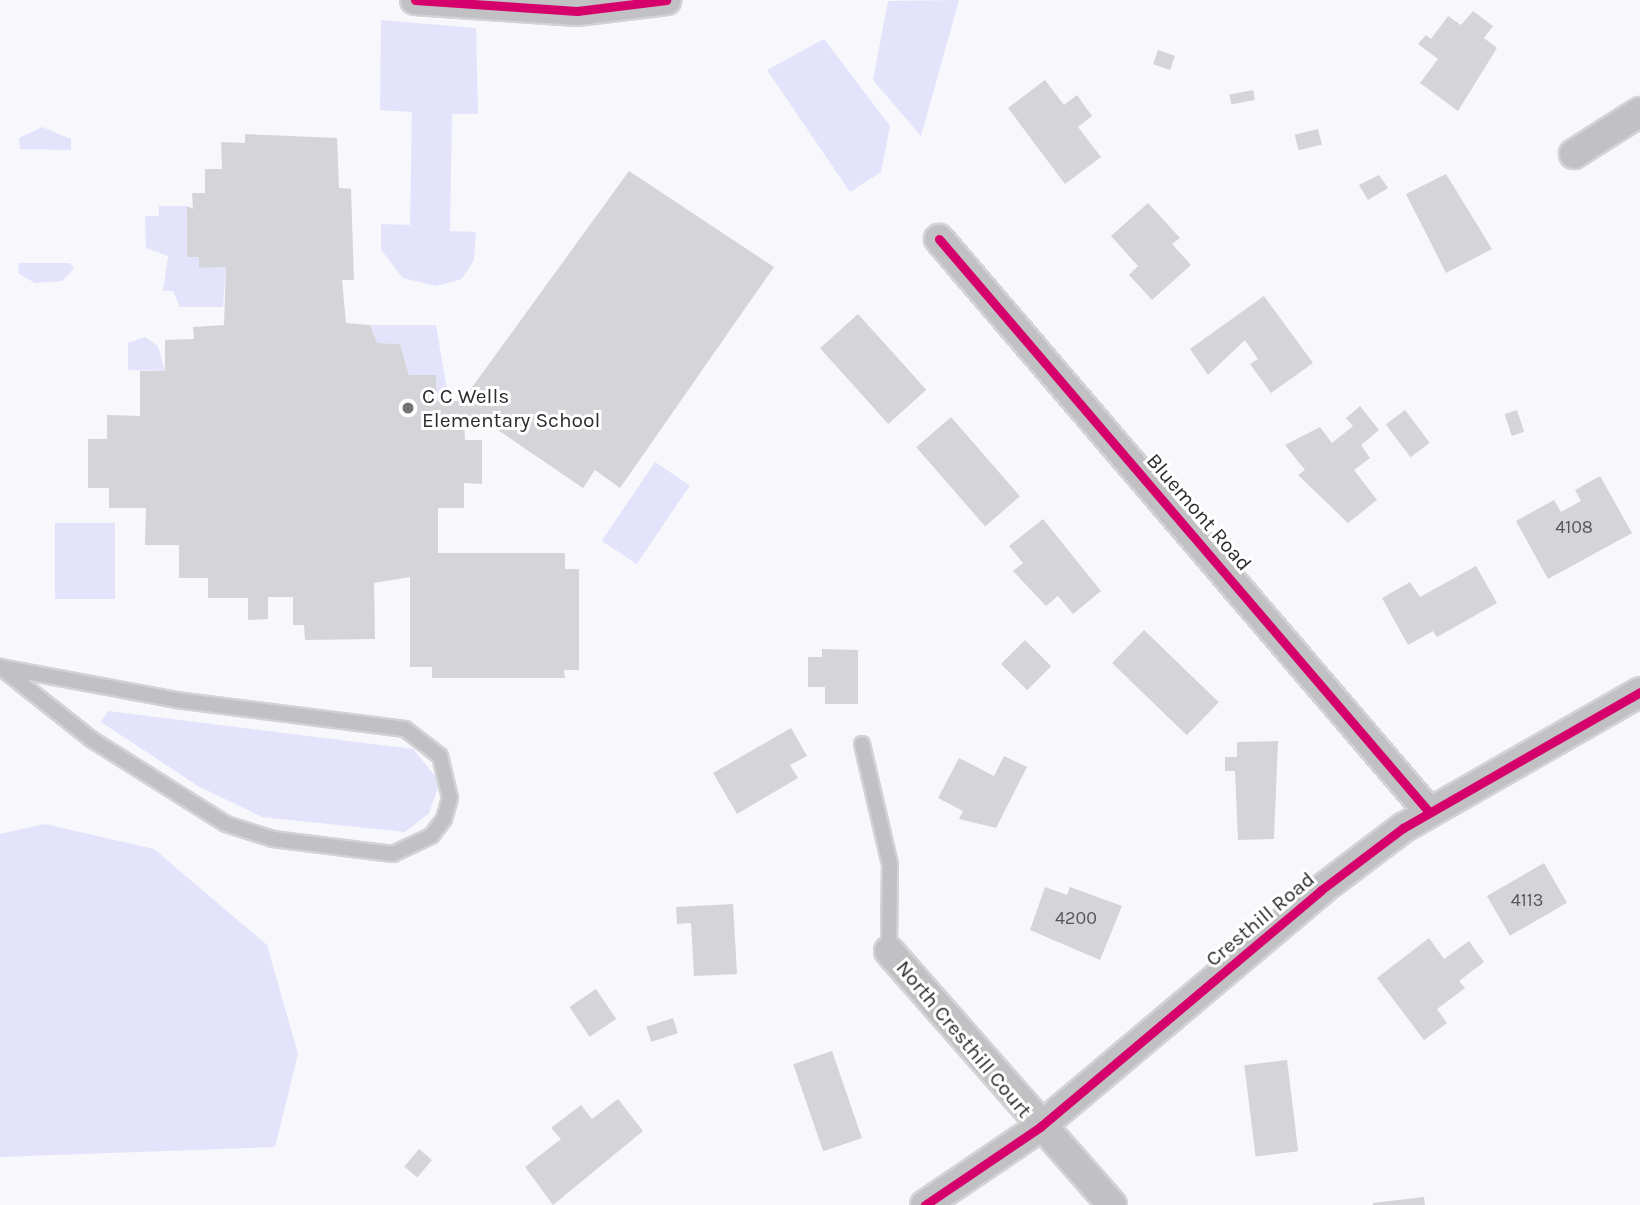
<!DOCTYPE html>
<html>
<head>
<meta charset="utf-8">
<style>
	body { margin:0 }
	#map { position:relative; width:1640px; height:1205px; overflow:hidden; background:#f7f7fc; font-family:Karla,sans-serif }
	div>[style] { position:absolute }
	[style*='--x'] { left:calc(var(--x)*1px); top:calc(var(--y)*1px); width:calc(var(--w)*1px); rotate:calc(var(--a)*1deg) }
	.green>* { inset:0; background:#e3e4fb; transform-origin:0 0 }
	.building>* { inset:0; background:#d5d5d9; transform-origin:0 0 }
	.roads { filter:drop-shadow(2px 0 #d3d3d6) drop-shadow(-2px 0 #d3d3d6) drop-shadow(0 2px #d3d3d6) drop-shadow(0 -2px #d3d3d6) }
	.service>* { height:14px; margin:-7px; padding:0 7px; transform-origin:7px; border-radius:7px; background:#c1c1c3 }
	.minor>* { height:28px; margin:-14px; padding:0 14px; transform-origin:14px; border-radius:14px; background:#c1c1c3 }
	.cycleway>* { height:9px; margin:-4.5px; padding:0 4.5px; transform-origin:4.5px; border-radius:4.5px; background:#d6006c }
	.dots>* { width:19px; height:19px; translate:-50% -50%; box-sizing:border-box; border:4px solid #fff; border-radius:50% }
	span { translate:-50% -50%; white-space:nowrap; text-align:center; line-height:1.15; -webkit-text-stroke:6px #fff; paint-order:stroke }
	.number-label { font-size:18px; color:#56565a }
	.number-label span { -webkit-text-stroke-width:0 }
	.poi-label { font-size:21px; color:#2c2c30 }
	.left { translate:0 -50%; text-align:left }
	.street-label { font-size:21px; color:#2c2c30 }
</style>
</head>
<body>
<div id="map">
	<div class="green">
		<i style="clip-path:polygon(959px 0,921px 136px,873px 80px,888px 1px)"></i>
		<i style="clip-path:polygon(381px 20px,476px 28px,478px 114px,452px 114px,450px 231px,476px 232px,474px 260px,462px 279px,436px 286px,403px 278px,381px 250px,381px 224px,410px 225px,412px 112px,380px 110px)"></i>
		<i style="clip-path:polygon(824px 39px,890px 126px,881px 172px,850px 192px,767px 70px)"></i>
		<i style="clip-path:polygon(42px 127px,71px 139px,71px 150px,20px 149px,19px 138px)"></i>
		<i style="clip-path:polygon(159px 206px,187px 206px,187px 257px,199px 257px,199px 268px,226px 267px,223px 307px,180px 307px,173px 291px,163px 291px,168px 256px,146px 248px,145px 216px,159px 216px)"></i>
		<i style="clip-path:polygon(18px 263px,70px 263px,74px 269px,62px 281px,35px 283px,19px 274px)"></i>
		<i style="clip-path:polygon(370px 325px,436px 325px,449px 402px,437px 401px,436px 375px,409px 375px,400px 344px,377px 343px)"></i>
		<i style="clip-path:polygon(145px 337px,158px 346px,165px 371px,128px 370px,128px 343px)"></i>
		<i style="left:655px;top:462px;width:42px;height:95px;rotate:34deg"></i>
		<i style="left:55px;top:523px;width:60px;height:76px"></i>
		<i style="clip-path:polygon(108px 711px,413px 749px,440px 782px,429px 813px,405px 832px,262px 817px,198px 786px,101px 722px)"></i>
		<i style="clip-path:polygon(45px 824px,154px 849px,267px 945px,298px 1054px,275px 1147px,0 1157px,0 834px)"></i>
	</div>
	<div class="building">
		<i style="clip-path:polygon(1473px 11px,1493px 26px,1484px 38px,1497px 48px,1458px 111px,1420px 83px,1438px 59px,1418px 44px,1426px 35px,1431px 39px,1448px 16px,1461px 25px)"></i>
		<i style="left:1158px;top:50px;width:18px;height:15px;rotate:19deg"></i>
		<i style="clip-path:polygon(1045px 80px,1064px 105px,1077px 95px,1092px 116px,1078px 127px,1101px 157px,1065px 184px,1008px 108px)"></i>
		<i style="left:1253px;top:90px;width:10px;height:24px;rotate:79deg"></i>
		<i style="left:1318px;top:129px;width:16px;height:24px;rotate:76deg"></i>
		<i style="clip-path:polygon(245px 134px,337px 138px,339px 188px,351px 189px,354px 280px,342px 280px,346px 323px,370px 325px,377px 343px,400px 344px,409px 375px,436px 375px,437px 401px,462px 401px,629px 171px,774px 267px,620px 488px,595px 470px,583px 488px,486px 422px,464px 422px,465px 440px,482px 440px,482px 484px,464px 483px,464px 508px,438px 508px,438px 553px,565px 553px,565px 569px,579px 569px,579px 670px,564px 670px,565px 678px,432px 678px,432px 667px,410px 667px,410px 577px,374px 583px,375px 639px,305px 640px,304px 625px,293px 625px,293px 597px,268px 597px,268px 619px,248px 620px,248px 598px,208px 598px,208px 578px,179px 578px,179px 545px,145px 545px,146px 508px,109px 508px,109px 488px,88px 488px,88px 439px,107px 439px,107px 415px,140px 416px,140px 371px,165px 371px,165px 340px,194px 339px,193px 327px,224px 325px,226px 267px,199px 268px,199px 257px,187px 257px,187px 206px,193px 209px,192px 193px,205px 193px,205px 169px,222px 169px,221px 142px,245px 143px)"></i>
		<i style="clip-path:polygon(1446px 174px,1492px 249px,1446px 273px,1406px 194px)"></i>
		<i style="clip-path:polygon(1379px 175px,1388px 188px,1368px 200px,1359px 185px)"></i>
		<i style="clip-path:polygon(1148px 203px,1180px 238px,1172px 244px,1191px 265px,1152px 300px,1129px 275px,1138px 266px,1111px 236px)"></i>
		<i style="clip-path:polygon(1264px 296px,1313px 363px,1271px 393px,1250px 364px,1258px 359px,1245px 340px,1208px 375px,1190px 349px)"></i>
		<i style="left:858px;top:314px;width:102px;height:51px;rotate:48deg"></i>
		<i style="clip-path:polygon(1360px 406px,1379px 430px,1361px 445px,1370px 458px,1354px 470px,1377px 500px,1348px 523px,1298px 475px,1305px 470px,1285px 445px,1320px 427px,1332px 443px,1353px 426px,1346px 418px)"></i>
		<i style="left:1405px;top:410px;width:41px;height:24px;rotate:53deg"></i>
		<i style="left:1517px;top:410px;width:23px;height:13px;rotate:72deg"></i>
		<i style="left:951px;top:417px;width:105px;height:46px;rotate:49deg"></i>
		<i style="clip-path:polygon(1600px 476px,1632px 533px,1548px 579px,1516px 521px,1554px 500px,1561px 512px,1581px 501px,1575px 490px)"></i>
		<i style="clip-path:polygon(1043px 519px,1101px 591px,1073px 614px,1058px 596px,1046px 606px,1013px 571px,1023px 563px,1009px 546px)"></i>
		<i style="clip-path:polygon(1476px 566px,1497px 603px,1437px 637px,1433px 631px,1408px 645px,1382px 598px,1410px 582px,1420px 597px)"></i>
		<i style="left:1144px;top:630px;width:104px;height:46px;rotate:44deg"></i>
		<i style="left:1025px;top:640px;width:37px;height:34px;rotate:45deg"></i>
		<i style="clip-path:polygon(822px 649px,858px 650px,858px 704px,825px 704px,825px 687px,808px 687px,808px 657px,822px 657px)"></i>
		<i style="clip-path:polygon(791px 728px,807px 756px,790px 765px,798px 778px,737px 814px,713px 773px)"></i>
		<i style="clip-path:polygon(1278px 741px,1274px 839px,1238px 840px,1235px 771px,1225px 771px,1225px 757px,1237px 757px,1237px 742px)"></i>
		<i style="clip-path:polygon(1004px 756px,1027px 767px,996px 828px,959px 819px,963px 811px,938px 798px,959px 758px,994px 776px)"></i>
		<i style="left:1544px;top:863px;width:46px;height:66px;rotate:60deg"></i>
		<i style="clip-path:polygon(1045px 887px,1067px 895px,1070px 887px,1122px 906px,1100px 960px,1030px 930px)"></i>
		<i style="clip-path:polygon(733px 904px,737px 974px,694px 976px,691px 923px,677px 924px,676px 907px)"></i>
		<i style="clip-path:polygon(1429px 938px,1444px 959px,1469px 941px,1484px 962px,1459px 981px,1465px 988px,1437px 1009px,1447px 1023px,1424px 1040px,1377px 978px)"></i>
		<i style="left:596px;top:989px;width:36px;height:32px;rotate:56deg"></i>
		<i style="left:673px;top:1018px;width:16px;height:28px;rotate:72deg"></i>
		<i style="left:832px;top:1051px;width:92px;height:41px;rotate:71deg"></i>
		<i style="left:1287px;top:1060px;width:92px;height:43px;rotate:83deg"></i>
		<i style="clip-path:polygon(618px 1099px,643px 1131px,553px 1205px,525px 1167px,561px 1139px,551px 1128px,581px 1105px,592px 1119px)"></i>
		<i style="left:419px;top:1149px;width:17px;height:23px;rotate:40deg"></i>
		<i style="clip-path:polygon(1424px 1197px,1425px 1205px,1373px 1205px,1373px 1203px)"></i>
	</div>
	<div class="roads">
		<div class="service">
			<i style="--x:0;--y:667;--w:179;--a:10.6"></i>
			<i style="--x:176;--y:700;--w:231;--a:7.2"></i>
			<i style="--x:405;--y:729;--w:44;--a:37.6"></i>
			<i style="--x:440;--y:756;--w:43;--a:76.6"></i>
			<i style="--x:450;--y:798;--w:22;--a:106"></i>
			<i style="--x:444;--y:819;--w:21;--a:127"></i>
			<i style="--x:431;--y:836;--w:42;--a:154.7"></i>
			<i style="--x:393;--y:854;--w:121;--a:-172.9"></i>
			<i style="--x:273;--y:839;--w:49;--a:-162.3"></i>
			<i style="--x:226;--y:824;--w:160;--a:-147.8"></i>
			<i style="--x:91;--y:739;--w:116;--a:-141.6"></i>
			<i style="--x:862;--y:744;--w:123;--a:76.9"></i>
			<i style="--x:890;--y:864;--w:87;--a:90.7"></i>
		</div>
		<div class="minor">
			<i style="--x:415;--y:0;--w:162;--a:3.9"></i>
			<i style="--x:577;--y:11;--w:90;--a:-7"></i>
			<i style="--x:1574;--y:154;--w:78;--a:-32.5"></i>
			<i style="--x:939;--y:239;--w:754;--a:49.46"></i>
			<i style="--x:889;--y:951;--w:338;--a:48.7"></i>
			<i style="--x:925;--y:1205;--w:139;--a:-34.1"></i>
			<i style="--x:1040;--y:1127;--w:368;--a:-40.1"></i>
			<i style="--x:1321;--y:890;--w:103;--a:-37.1"></i>
			<i style="--x:1403;--y:828;--w:273;--a:-29.8"></i>
		</div>
	</div>
	<div class="cycleway">
		<i style="--x:415;--y:0;--w:162;--a:3.9"></i>
		<i style="--x:577;--y:11;--w:90;--a:-7"></i>
		<i style="--x:939;--y:239;--w:754;--a:49.46"></i>
		<i style="--x:925;--y:1205;--w:139;--a:-34.1"></i>
		<i style="--x:1040;--y:1127;--w:368;--a:-40.1"></i>
		<i style="--x:1321;--y:890;--w:103;--a:-37.1"></i>
		<i style="--x:1403;--y:828;--w:273;--a:-29.8"></i>
	</div>
	<div class="dots">
		<i style="left:408px;top:408px;background:#737377"></i>
	</div>
	<div class="number-label">
		<span style="left:1574px;top:527px">4108</span>
		<span style="left:1527px;top:900px">4113</span>
		<span style="left:1076px;top:918px">4200</span>
	</div>
	<div class="poi-label">
		<span class="left" style="left:422px;top:408px">C C Wells<br>Elementary School</span>
	</div>
	<div class="street-label">
		<span style="left:1199px;top:512px;rotate:49deg">Bluemont Road</span>
		<span style="left:1260px;top:919px;rotate:-40deg">Cresthill Road</span>
		<span style="left:964px;top:1039px;rotate:50deg">North Cresthill Court</span>
	</div>
</div>
</body>
</html>
